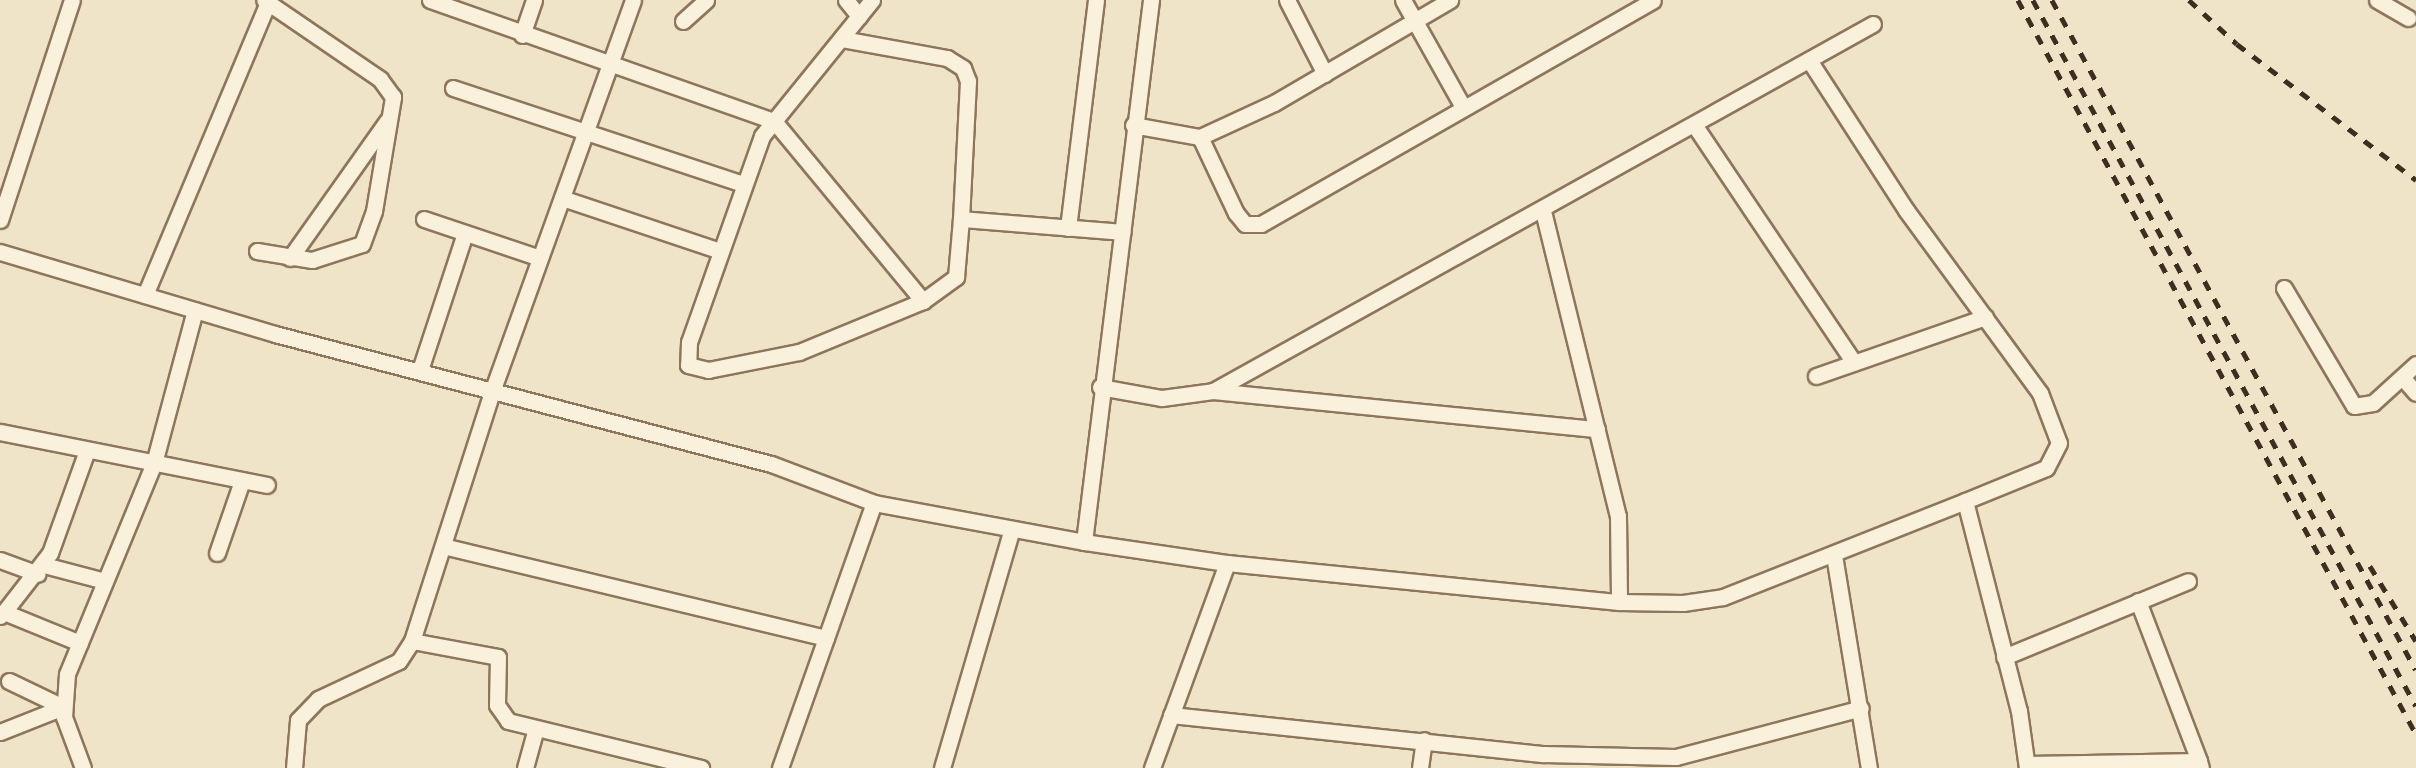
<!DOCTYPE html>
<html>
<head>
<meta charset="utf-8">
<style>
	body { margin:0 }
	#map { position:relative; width:2416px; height:768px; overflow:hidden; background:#f0e4c8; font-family:"IBM Plex Serif",serif }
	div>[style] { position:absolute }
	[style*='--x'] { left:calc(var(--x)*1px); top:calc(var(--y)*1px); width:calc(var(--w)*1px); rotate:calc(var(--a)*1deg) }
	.roads { filter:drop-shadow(2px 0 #8d765c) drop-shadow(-2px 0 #8d765c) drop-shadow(0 2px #8d765c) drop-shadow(0 -2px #8d765c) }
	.street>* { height:15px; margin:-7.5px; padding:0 7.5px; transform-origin:7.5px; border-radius:7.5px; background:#faf1dc }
	.rail>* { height:4.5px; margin-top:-2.25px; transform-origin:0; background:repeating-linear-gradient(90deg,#3d2e20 0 10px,transparent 0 20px) }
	span { translate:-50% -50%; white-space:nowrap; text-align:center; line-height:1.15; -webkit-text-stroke:4.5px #f7eed8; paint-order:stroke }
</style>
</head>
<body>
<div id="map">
	<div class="roads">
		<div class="street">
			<i style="--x:430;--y:0;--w:365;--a:19.4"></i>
			<i style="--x:774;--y:121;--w:234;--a:50.4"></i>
			<i style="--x:923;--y:301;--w:41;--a:-36"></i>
			<i style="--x:956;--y:277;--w:58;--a:-85.1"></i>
			<i style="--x:961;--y:219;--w:162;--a:4.6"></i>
			<i style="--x:846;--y:0;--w:21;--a:51"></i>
			<i style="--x:872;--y:0;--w:175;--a:129"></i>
			<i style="--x:762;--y:136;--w:219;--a:109.5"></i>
			<i style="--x:689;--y:342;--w:23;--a:92"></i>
			<i style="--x:688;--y:365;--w:21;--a:14"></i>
			<i style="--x:708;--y:370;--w:93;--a:-11.2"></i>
			<i style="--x:799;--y:352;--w:134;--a:-22.4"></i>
			<i style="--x:1151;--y:0;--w:546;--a:97.05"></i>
			<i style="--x:1084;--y:542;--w:145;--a:8.4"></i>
			<i style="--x:1227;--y:563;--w:394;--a:5.7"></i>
			<i style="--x:1619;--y:602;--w:64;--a:0.9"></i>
			<i style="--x:1683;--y:603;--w:40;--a:-8.5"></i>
			<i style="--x:1723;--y:597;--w:260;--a:-21.6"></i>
			<i style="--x:1965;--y:501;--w:217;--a:75.6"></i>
			<i style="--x:2019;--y:711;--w:58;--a:82"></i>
			<i style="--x:1287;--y:0;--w:83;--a:62.8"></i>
			<i style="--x:1403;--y:0;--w:123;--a:60.7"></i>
			<i style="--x:2377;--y:0;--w:36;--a:30"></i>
			<i style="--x:683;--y:21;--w:31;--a:-42"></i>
			<i style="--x:522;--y:35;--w:37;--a:-71"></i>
			<i style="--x:842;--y:39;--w:107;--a:10.3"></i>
			<i style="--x:947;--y:58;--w:19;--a:32"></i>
			<i style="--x:963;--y:68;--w:14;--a:69"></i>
			<i style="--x:968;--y:81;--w:138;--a:92.9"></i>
			<i style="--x:1809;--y:60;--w:179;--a:57.1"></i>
			<i style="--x:1906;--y:210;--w:227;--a:53.8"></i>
			<i style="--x:2040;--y:393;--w:53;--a:69.2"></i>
			<i style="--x:2059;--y:443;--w:28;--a:117"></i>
			<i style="--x:2046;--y:468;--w:87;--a:157.8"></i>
			<i style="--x:453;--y:88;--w:306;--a:18.3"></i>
			<i style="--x:1133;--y:125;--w:68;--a:10.2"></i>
			<i style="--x:1200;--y:137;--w:81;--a:-24.7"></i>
			<i style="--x:1274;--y:103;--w:204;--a:-30.3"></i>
			<i style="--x:1695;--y:126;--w:285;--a:56.1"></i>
			<i style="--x:1200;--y:137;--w:84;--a:64.7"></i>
			<i style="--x:1236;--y:213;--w:14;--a:51"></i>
			<i style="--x:1245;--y:224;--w:16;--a:0"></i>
			<i style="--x:1261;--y:224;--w:451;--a:-29.7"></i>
			<i style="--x:562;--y:198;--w:167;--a:18.5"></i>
			<i style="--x:1543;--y:211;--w:314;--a:76.2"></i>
			<i style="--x:1618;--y:516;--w:86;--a:89.3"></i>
			<i style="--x:424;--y:219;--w:122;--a:18.6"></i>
			<i style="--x:0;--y:220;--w:231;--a:-71.9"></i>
			<i style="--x:1068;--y:228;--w:230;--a:-83"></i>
			<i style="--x:257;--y:251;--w:56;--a:9.3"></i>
			<i style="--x:312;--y:260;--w:52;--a:-17.7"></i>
			<i style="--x:362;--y:244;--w:35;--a:-70"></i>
			<i style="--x:374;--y:211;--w:116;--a:-80.5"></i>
			<i style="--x:393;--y:97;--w:22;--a:-126"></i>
			<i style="--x:380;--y:79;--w:140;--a:-145.7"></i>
			<i style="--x:0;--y:252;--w:287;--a:16.6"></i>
			<i style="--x:275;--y:334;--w:513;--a:14.69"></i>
			<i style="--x:771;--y:464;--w:110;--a:20.7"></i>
			<i style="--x:874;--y:503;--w:214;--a:10.5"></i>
			<i style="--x:290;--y:258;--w:168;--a:-54.7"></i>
			<i style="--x:2284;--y:288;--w:137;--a:59.3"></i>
			<i style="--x:2354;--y:406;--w:19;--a:-9"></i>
			<i style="--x:2373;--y:403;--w:58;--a:-42.2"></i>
			<i style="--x:145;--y:295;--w:317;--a:-67.2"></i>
			<i style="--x:420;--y:370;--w:144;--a:-71.8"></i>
			<i style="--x:1816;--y:376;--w:179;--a:-19.2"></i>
			<i style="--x:2402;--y:377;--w:21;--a:49"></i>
			<i style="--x:1100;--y:387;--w:63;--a:10.1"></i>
			<i style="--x:1162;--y:398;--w:51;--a:-7.8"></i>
			<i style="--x:1213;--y:391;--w:755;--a:-29.08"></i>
			<i style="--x:1213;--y:391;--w:386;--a:5.7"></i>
			<i style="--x:0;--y:432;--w:272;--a:11.2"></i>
			<i style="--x:443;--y:546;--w:394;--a:13.5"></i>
			<i style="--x:217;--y:553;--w:76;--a:-70.9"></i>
			<i style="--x:1834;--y:555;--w:216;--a:80.7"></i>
			<i style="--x:0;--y:560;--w:40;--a:20.2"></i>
			<i style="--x:44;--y:565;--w:63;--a:14.7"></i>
			<i style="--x:2138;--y:601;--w:171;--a:69.1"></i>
			<i style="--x:4;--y:612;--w:75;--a:-52.1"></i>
			<i style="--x:50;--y:553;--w:109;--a:-70.2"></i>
			<i style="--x:0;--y:616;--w:6;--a:-45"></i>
			<i style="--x:4;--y:612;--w:82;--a:22.2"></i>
			<i style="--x:412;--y:641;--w:87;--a:10.5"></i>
			<i style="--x:498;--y:657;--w:48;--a:91.2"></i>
			<i style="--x:497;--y:705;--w:19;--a:55"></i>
			<i style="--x:508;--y:721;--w:199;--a:13.7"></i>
			<i style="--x:2004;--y:657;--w:199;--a:-22.4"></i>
			<i style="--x:9;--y:681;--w:60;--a:25.7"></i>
			<i style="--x:1171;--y:715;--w:375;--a:6"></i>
			<i style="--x:1544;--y:754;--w:132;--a:1.3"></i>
			<i style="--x:1676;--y:757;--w:191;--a:-14.8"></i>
			<i style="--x:0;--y:732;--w:68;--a:-21.6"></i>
			<i style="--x:2027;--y:764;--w:172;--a:-1"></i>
			<i style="--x:2199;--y:761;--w:7;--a:74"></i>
			<i style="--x:83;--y:768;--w:54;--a:-110.4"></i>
			<i style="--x:64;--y:717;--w:43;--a:-86"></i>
			<i style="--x:67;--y:674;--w:228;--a:-67.6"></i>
			<i style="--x:154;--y:463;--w:158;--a:-75"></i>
			<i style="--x:294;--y:768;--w:48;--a:-85.2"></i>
			<i style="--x:298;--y:720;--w:29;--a:-46"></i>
			<i style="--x:318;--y:699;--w:89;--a:-25.1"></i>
			<i style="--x:399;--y:661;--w:24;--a:-57"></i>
			<i style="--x:412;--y:641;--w:265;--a:-72.2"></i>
			<i style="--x:493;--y:389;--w:413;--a:-70.2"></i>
			<i style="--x:525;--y:768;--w:41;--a:-74.6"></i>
			<i style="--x:780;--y:768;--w:281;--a:-70.5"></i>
			<i style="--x:942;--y:768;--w:246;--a:-73.7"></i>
			<i style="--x:1152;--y:768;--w:218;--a:-69.9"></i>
			<i style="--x:1420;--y:768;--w:28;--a:-82"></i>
		</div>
	</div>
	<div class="rail">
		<i style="--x:2018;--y:0;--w:835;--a:61.53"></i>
		<i style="--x:2033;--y:0;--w:803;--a:61.52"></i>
		<i style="--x:2052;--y:0;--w:762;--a:61.49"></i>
		<i style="--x:2189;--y:0;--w:65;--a:42.5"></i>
		<i style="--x:2237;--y:44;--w:225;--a:37.2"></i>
		<i style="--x:2370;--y:566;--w:88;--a:58.5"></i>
	</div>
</div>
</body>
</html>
